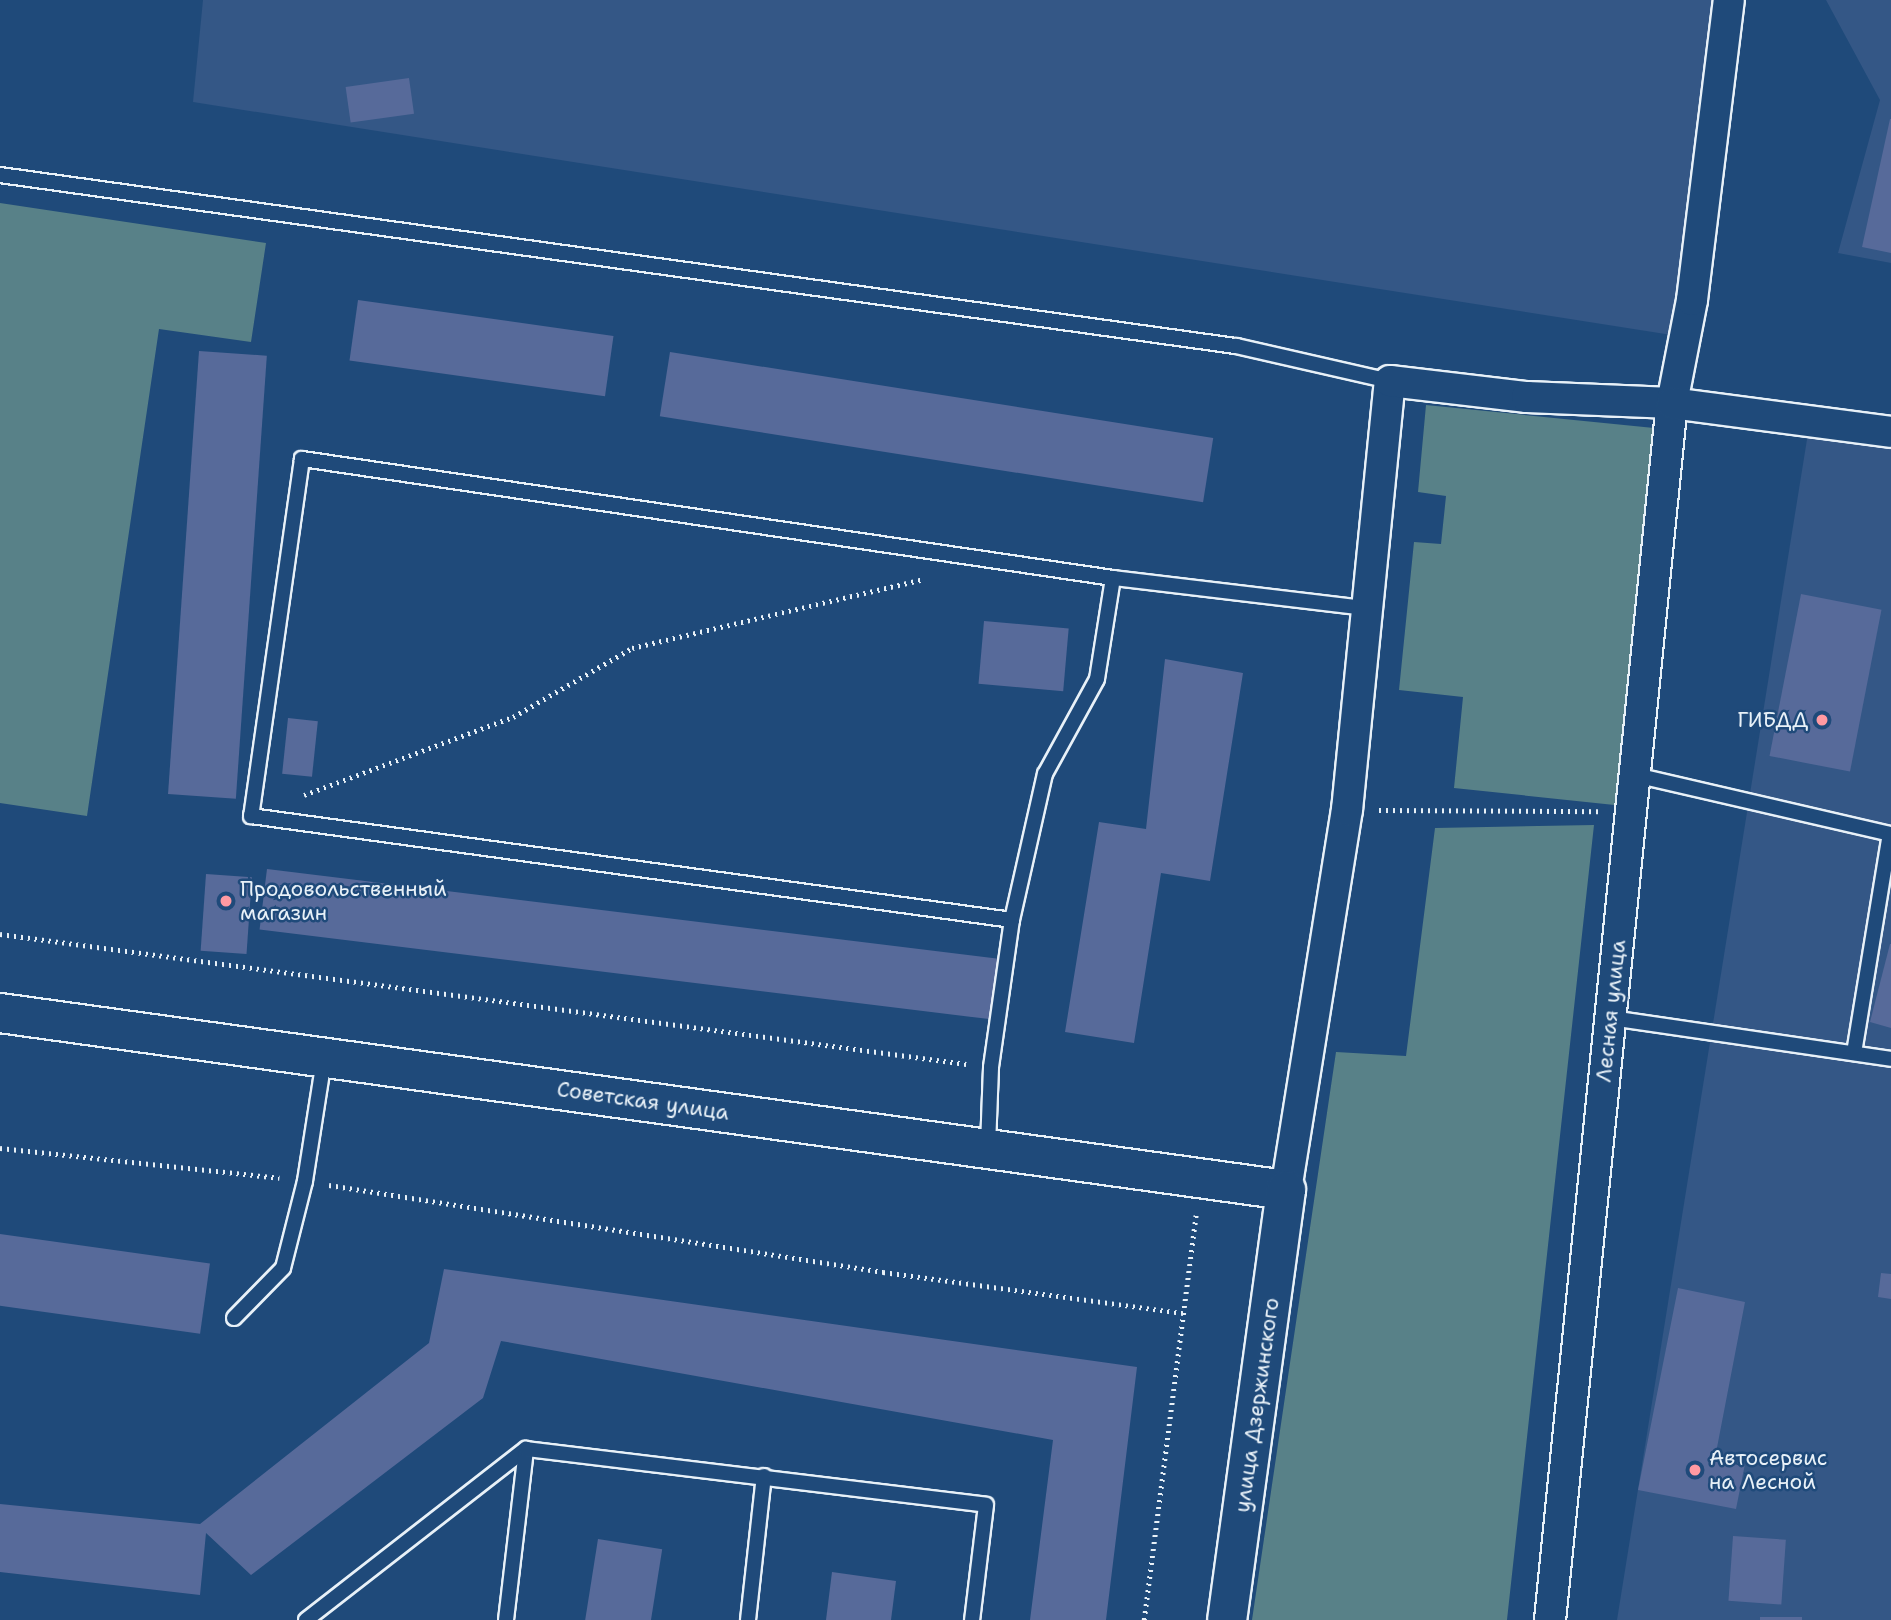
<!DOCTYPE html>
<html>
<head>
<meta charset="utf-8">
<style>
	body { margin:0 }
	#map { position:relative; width:1891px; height:1620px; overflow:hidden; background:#1f4a7a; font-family:"Shantell Sans",sans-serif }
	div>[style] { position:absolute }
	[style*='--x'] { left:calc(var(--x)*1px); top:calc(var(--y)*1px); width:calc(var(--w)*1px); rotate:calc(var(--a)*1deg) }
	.built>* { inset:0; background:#345786 }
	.green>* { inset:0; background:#588188 }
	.building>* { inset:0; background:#576a9a; transform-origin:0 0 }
	.path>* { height:4.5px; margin-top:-2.25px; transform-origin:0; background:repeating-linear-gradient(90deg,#e8f1f8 0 2px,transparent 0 7px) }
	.roads { filter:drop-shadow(2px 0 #e8f1f8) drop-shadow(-2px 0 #e8f1f8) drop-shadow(0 2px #e8f1f8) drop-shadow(0 -2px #e8f1f8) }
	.lane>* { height:14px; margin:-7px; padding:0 7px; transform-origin:7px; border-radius:7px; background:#1f4a7a }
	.street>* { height:30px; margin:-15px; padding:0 15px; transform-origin:15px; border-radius:15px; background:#1f4a7a }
	.secondary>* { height:38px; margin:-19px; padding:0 19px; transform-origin:19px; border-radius:19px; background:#1f4a7a }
	.dots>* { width:19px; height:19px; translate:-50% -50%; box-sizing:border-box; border:4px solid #1f4a7a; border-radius:50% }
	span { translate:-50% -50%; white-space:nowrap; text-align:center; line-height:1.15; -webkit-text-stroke:5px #1f4a7a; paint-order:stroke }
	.poi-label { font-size:21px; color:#e8f1f8 }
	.right { translate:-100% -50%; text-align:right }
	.left { translate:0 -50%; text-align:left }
	.street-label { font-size:21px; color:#e8f1f8 }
</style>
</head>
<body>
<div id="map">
	<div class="built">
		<i style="clip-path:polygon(203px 0,1717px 0,1678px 336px,193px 102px)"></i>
		<i style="clip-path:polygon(1826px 0,1891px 0,1891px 263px,1838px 253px,1880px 100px)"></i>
		<i style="clip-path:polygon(1809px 427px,1891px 440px,1891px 1620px,1617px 1620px)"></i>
	</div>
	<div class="green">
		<i style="clip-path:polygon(0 203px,266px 243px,251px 342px,159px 329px,87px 816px,0 803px)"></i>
		<i style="clip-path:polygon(1426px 405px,1664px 429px,1624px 806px,1454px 788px,1463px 697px,1399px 690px,1414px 542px,1441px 544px,1446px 496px,1418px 492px)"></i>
		<i style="clip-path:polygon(1594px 825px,1507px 1620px,1252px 1620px,1336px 1052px,1406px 1056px,1435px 828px)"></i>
	</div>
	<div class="building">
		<i style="left:409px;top:78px;width:36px;height:64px;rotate:82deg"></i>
		<i style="clip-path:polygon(1890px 119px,1891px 119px,1891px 253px,1862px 247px)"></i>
		<i style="left:358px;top:300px;width:258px;height:61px;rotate:8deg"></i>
		<i style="left:199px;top:351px;width:68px;height:444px;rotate:4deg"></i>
		<i style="left:670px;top:352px;width:550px;height:65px;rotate:9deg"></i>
		<i style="left:1801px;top:594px;width:82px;height:165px;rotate:11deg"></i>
		<i style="left:984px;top:621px;width:85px;height:63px;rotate:5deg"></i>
		<i style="clip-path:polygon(1165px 659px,1243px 673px,1210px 881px,1161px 873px,1134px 1043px,1065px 1032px,1099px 822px,1146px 829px)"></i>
		<i style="left:288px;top:718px;width:30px;height:56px;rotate:6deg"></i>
		<i style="left:267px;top:869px;width:737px;height:61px;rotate:7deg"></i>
		<i style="left:206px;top:874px;width:46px;height:77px;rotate:4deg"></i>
		<i style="clip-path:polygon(1890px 944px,1891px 944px,1891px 1028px,1870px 1022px)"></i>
		<i style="left:0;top:1234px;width:212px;height:71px;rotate:8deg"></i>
		<i style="clip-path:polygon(444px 1269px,1137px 1367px,1106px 1620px,1030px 1620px,1053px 1440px,501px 1341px,483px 1398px,251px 1575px,206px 1533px,200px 1595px,0 1572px,0 1504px,200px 1524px,429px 1343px)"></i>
		<i style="clip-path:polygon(1881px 1273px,1891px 1274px,1891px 1299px,1878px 1297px)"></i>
		<i style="clip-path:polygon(1678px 1288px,1745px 1302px,1715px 1458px,1745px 1464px,1736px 1509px,1638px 1490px)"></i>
		<i style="left:1733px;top:1536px;width:53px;height:65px;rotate:4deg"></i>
		<i style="left:598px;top:1539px;width:65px;height:82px;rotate:9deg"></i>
		<i style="clip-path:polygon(832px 1572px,896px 1581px,891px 1620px,826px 1620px)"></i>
		<i style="left:1760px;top:1617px;width:42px;height:3px"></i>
	</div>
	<div class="path">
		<i style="--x:304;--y:795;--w:223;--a:-20.5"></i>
		<i style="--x:513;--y:717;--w:138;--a:-30.1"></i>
		<i style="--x:632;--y:648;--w:299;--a:-13.3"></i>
		<i style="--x:1379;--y:810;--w:219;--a:0.3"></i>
		<i style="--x:0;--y:934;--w:975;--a:7.66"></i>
		<i style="--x:0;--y:1148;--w:281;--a:6.1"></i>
		<i style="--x:329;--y:1185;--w:561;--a:8.92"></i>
		<i style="--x:883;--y:1272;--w:303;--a:7.8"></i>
		<i style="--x:1144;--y:1620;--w:408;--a:-82.7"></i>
	</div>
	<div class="roads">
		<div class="lane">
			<i style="--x:0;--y:175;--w:1248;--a:7.88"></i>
			<i style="--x:1236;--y:346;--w:158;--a:12.8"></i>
			<i style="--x:1113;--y:578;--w:254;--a:6.8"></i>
			<i style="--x:1635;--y:775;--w:263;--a:13"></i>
			<i style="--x:1611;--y:1018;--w:283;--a:8.3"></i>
			<i style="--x:1854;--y:1053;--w:222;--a:-80.7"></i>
			<i style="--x:988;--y:1146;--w:79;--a:-87.8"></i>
			<i style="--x:991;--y:1067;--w:148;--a:-81.9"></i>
			<i style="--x:1012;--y:920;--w:150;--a:-77.3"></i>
			<i style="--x:1045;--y:774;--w:108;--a:-61.3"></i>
			<i style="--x:1097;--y:679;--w:102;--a:-81"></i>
			<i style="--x:1113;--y:578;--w:820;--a:-171.65"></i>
			<i style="--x:302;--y:459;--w:361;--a:98.1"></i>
			<i style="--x:251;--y:816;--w:768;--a:7.78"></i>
			<i style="--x:234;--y:1318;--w:70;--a:-45.6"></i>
			<i style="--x:283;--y:1268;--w:90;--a:-75.8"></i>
			<i style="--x:305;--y:1181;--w:123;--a:-81.1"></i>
			<i style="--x:306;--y:1620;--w:279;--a:-37.9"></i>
			<i style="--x:506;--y:1620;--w:172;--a:-83.3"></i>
			<i style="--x:526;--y:1449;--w:463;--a:6.9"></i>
			<i style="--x:986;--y:1505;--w:116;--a:96.9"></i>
			<i style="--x:748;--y:1620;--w:145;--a:-83.7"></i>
		</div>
		<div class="street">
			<i style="--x:1286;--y:1190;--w:385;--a:-80.9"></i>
			<i style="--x:1347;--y:810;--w:431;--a:-84.3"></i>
			<i style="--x:1390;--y:381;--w:138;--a:6.7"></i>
			<i style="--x:1527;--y:397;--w:145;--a:2.4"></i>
			<i style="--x:1672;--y:403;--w:105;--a:-79"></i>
			<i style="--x:1692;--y:300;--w:302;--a:-83"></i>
			<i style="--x:1550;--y:1620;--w:1223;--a:-84.28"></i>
			<i style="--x:1672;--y:403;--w:221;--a:7.5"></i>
		</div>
		<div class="secondary">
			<i style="--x:0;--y:1013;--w:1298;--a:7.84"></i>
			<i style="--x:1286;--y:1190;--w:434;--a:97.8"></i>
		</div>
	</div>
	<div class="dots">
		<i style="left:1822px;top:720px;background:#ff9aa2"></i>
		<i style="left:226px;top:901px;background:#ff9aa2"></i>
		<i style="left:1695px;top:1470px;background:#ff9aa2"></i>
	</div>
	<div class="poi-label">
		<span class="right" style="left:1808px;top:720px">ГИБДД</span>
		<span class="left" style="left:240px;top:901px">Продовольственный<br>магазин</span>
		<span class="left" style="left:1709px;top:1470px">Автосервис<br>на Лесной</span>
	</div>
	<div class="street-label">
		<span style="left:1611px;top:1011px;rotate:-84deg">Лесная улица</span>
		<span style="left:643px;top:1101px;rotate:8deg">Советская улица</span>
		<span style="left:1257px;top:1405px;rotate:-82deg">улица Дзержинского</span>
	</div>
</div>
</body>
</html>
